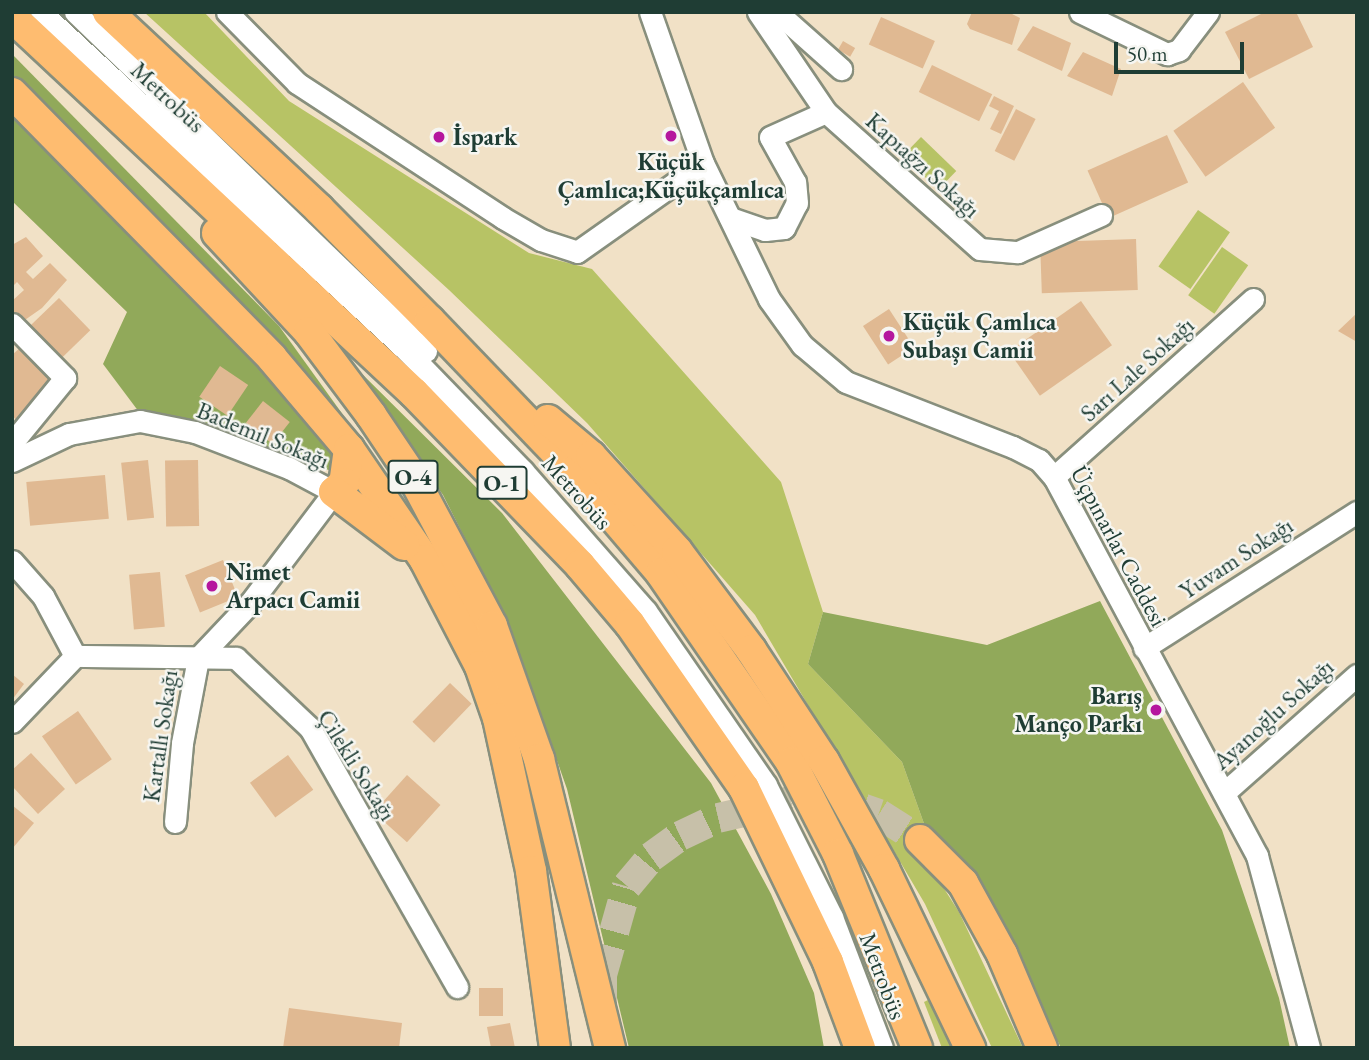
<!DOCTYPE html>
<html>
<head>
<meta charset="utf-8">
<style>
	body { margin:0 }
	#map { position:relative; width:1369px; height:1060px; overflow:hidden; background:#f1e1c6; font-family:"EB Garamond",serif }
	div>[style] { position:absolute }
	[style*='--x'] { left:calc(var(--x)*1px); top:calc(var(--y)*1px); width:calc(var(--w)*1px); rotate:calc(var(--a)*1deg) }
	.green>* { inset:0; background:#b7c365; transform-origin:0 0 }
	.forest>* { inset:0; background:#91a95a }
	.building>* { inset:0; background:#e0b992; transform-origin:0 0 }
	.highway-tunnel>* { height:30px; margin-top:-15px; transform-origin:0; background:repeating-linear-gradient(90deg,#c7c0a9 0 30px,transparent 0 45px) }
	.roads { filter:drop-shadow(2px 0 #888f7d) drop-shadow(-2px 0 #888f7d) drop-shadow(0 2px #888f7d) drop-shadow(0 -2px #888f7d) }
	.minor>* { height:21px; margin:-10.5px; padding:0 10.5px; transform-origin:10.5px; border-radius:10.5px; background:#fff }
	.highway>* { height:30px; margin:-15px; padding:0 15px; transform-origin:15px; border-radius:15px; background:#febc70 }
	.dots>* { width:19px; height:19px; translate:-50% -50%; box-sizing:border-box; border:4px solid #f6f6f2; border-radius:50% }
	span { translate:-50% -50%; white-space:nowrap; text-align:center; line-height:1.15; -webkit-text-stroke:5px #f6f6f2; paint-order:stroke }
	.shield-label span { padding:2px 5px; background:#f6f6f2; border:2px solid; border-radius:5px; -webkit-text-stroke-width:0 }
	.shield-label { font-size:23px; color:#1f3d34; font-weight:700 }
	.street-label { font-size:24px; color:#1f3d34 }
	.poi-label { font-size:24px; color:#1f3d34; font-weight:700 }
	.left { translate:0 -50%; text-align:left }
	.right { translate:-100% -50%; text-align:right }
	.frame { position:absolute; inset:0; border:14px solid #1f3d34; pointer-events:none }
	.scale { position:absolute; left:1114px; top:42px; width:130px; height:32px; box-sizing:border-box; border:4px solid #1f3d34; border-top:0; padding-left:9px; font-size:21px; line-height:24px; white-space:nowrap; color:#1f3d34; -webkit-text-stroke:5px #f6f6f2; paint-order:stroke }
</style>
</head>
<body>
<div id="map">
	<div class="green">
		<i style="clip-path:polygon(144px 12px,204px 12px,289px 101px,529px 253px,592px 269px,781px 482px,823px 612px,808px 664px,902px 762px,927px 832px,909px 853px,943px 887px,959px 912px,1023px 1048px,992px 1048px,925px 904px,755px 615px,587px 423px,449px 290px)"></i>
		<i style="left:921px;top:137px;width:49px;height:26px;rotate:44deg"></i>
		<i style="left:1198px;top:210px;width:39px;height:69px;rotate:35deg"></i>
		<i style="left:1222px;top:247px;width:32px;height:59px;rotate:35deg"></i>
		<i style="clip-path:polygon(932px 998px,954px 1048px,942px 1048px,924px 1002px)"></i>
	</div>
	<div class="forest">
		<i style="clip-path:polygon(12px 54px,279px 326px,395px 487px,392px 495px,12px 81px)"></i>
		<i style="clip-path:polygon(12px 108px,213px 310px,333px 451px,329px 470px,151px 428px,103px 364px,127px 312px,12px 201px)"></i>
		<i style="clip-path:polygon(348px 360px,502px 513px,711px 783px,771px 894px,814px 993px,824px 1048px,629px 1048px,567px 789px,510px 627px,443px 495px)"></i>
		<i style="clip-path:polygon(1100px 601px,1222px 830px,1279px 998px,1290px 1048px,1061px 1048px,1024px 971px,927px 832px,902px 762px,808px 664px,823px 612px,987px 645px)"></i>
	</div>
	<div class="building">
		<i style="clip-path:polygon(972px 12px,1008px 12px,1020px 18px,1012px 45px,970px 29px,967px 24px)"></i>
		<i style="clip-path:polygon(1265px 12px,1296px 12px,1313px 47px,1249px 79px,1225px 32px)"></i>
		<i style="left:881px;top:17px;width:59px;height:30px;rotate:24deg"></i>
		<i style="clip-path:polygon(1033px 26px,1071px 43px,1062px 71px,1017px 50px)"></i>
		<i style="left:843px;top:41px;width:14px;height:10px;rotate:30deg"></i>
		<i style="clip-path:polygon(1083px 52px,1121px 69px,1112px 96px,1067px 76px)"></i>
		<i style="left:932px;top:65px;width:67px;height:30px;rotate:26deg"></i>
		<i style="left:1243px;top:82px;width:56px;height:85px;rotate:55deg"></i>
		<i style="clip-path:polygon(994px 96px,1014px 106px,1001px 134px,990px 129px,999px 111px,989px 106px)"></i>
		<i style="left:1016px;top:109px;width:22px;height:47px;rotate:27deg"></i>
		<i style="left:1167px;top:135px;width:52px;height:87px;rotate:66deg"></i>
		<i style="clip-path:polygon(26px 237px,43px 256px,26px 272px,33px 279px,50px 263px,67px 280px,42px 308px,22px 322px,12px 312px,12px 301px,24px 290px,17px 282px,12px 287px,12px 245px)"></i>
		<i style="left:1136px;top:239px;width:51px;height:96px;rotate:88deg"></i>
		<i style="left:59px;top:298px;width:45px;height:44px;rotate:46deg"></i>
		<i style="left:1081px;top:301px;width:54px;height:88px;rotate:55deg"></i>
		<i style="left:889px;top:309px;width:46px;height:31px;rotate:57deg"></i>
		<i style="clip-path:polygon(1357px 313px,1357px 342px,1338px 331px)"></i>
		<i style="clip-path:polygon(21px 347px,56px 383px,17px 421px,12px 415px,12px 355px)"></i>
		<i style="left:220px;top:366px;width:34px;height:37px;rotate:34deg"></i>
		<i style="left:263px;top:401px;width:34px;height:28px;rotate:38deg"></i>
		<i style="left:148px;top:460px;width:58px;height:27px;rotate:84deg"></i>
		<i style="left:198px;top:460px;width:66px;height:33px;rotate:89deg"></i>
		<i style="left:105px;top:475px;width:44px;height:79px;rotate:85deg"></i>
		<i style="left:223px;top:560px;width:40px;height:41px;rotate:68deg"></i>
		<i style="left:160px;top:572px;width:55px;height:31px;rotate:85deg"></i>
		<i style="clip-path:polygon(12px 674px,24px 684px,12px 700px)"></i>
		<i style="left:450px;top:683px;width:30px;height:54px;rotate:44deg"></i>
		<i style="left:78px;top:711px;width:59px;height:44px;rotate:55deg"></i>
		<i style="clip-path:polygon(31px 753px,65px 789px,38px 814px,12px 786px,12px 770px)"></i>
		<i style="left:288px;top:755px;width:43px;height:47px;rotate:54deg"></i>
		<i style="left:407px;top:775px;width:45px;height:50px;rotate:42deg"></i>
		<i style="clip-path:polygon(12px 805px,34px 823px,12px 849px)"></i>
		<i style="left:479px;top:988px;width:24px;height:28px"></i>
		<i style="clip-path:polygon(289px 1008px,402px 1023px,399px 1048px,283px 1048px)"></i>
		<i style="clip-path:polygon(510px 1023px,515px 1048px,491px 1048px,487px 1027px)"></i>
	</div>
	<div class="highway-tunnel">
		<i style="--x:602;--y:1003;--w:28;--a:-90"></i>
		<i style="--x:602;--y:975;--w:92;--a:-74.3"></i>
		<i style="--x:627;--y:886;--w:38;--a:-50"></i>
		<i style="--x:651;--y:857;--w:36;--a:-36"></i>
		<i style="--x:680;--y:836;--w:42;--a:-25.3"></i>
		<i style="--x:718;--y:818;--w:106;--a:-13.1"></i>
		<i style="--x:821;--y:794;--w:61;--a:19"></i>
		<i style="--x:879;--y:814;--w:49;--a:32.4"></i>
	</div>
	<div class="roads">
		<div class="minor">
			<i style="--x:41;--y:12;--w:492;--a:42.8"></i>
			<i style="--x:402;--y:346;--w:174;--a:45.9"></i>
			<i style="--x:523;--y:471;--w:186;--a:48.7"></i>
			<i style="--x:646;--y:611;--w:211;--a:55.4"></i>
			<i style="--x:766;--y:785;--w:148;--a:63.4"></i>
			<i style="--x:832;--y:917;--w:140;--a:69.1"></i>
			<i style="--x:75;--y:12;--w:488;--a:44"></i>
			<i style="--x:227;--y:12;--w:100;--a:45.4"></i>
			<i style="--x:297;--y:83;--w:246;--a:33.2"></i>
			<i style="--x:503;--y:218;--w:44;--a:30.1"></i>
			<i style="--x:541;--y:240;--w:38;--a:18"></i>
			<i style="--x:577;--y:252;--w:154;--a:-35.2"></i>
			<i style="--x:650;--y:12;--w:160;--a:70.7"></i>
			<i style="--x:703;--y:163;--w:151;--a:64.1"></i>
			<i style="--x:769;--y:299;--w:57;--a:54.3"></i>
			<i style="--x:802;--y:345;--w:57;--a:40.1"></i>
			<i style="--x:846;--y:382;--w:179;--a:21.3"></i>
			<i style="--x:1013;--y:447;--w:29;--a:27"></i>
			<i style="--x:1039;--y:460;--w:23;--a:49"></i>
			<i style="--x:1054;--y:477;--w:430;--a:61.8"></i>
			<i style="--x:1257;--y:856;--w:199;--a:74.8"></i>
			<i style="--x:758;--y:12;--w:121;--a:55.8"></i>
			<i style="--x:826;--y:112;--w:206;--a:41.7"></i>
			<i style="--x:980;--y:249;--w:38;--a:5"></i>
			<i style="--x:1018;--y:252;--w:91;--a:-24"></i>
			<i style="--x:777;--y:12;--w:86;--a:41.7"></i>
			<i style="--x:1080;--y:12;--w:97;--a:25.8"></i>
			<i style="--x:1167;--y:54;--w:13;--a:-18"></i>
			<i style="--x:1179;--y:50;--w:48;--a:-52.7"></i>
			<i style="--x:730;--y:218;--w:37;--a:19"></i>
			<i style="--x:765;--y:230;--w:19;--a:-6"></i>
			<i style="--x:784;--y:228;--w:28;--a:-63"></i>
			<i style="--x:797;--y:203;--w:21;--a:-95"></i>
			<i style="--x:795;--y:182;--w:51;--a:-119.1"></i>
			<i style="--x:770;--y:137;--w:61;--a:-24.1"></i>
			<i style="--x:12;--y:324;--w:76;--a:45.5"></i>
			<i style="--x:65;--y:378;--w:84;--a:129.2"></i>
			<i style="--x:12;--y:461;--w:63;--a:-25.3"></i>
			<i style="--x:69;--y:434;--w:72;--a:-10.4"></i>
			<i style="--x:140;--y:421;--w:56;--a:11.3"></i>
			<i style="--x:195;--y:432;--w:101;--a:21"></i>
			<i style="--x:289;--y:468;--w:51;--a:28.1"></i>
			<i style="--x:334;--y:492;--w:139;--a:127.1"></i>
			<i style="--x:250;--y:603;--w:76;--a:133.4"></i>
			<i style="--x:1054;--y:477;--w:267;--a:-41.8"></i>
			<i style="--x:12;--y:561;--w:47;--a:48.5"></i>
			<i style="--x:43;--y:596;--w:68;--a:61.9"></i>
			<i style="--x:1144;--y:648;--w:253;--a:-32.6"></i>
			<i style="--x:12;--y:722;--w:91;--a:-46.3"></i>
			<i style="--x:75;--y:656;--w:161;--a:0.7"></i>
			<i style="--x:236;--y:658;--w:102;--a:43.4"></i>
			<i style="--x:310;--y:728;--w:298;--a:60.4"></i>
			<i style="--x:1224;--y:793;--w:178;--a:-41.6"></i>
			<i style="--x:175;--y:822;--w:79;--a:-84.9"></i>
			<i style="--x:182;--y:743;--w:86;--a:-79.3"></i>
		</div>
		<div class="highway">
			<i style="--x:108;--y:12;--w:289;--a:43"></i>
			<i style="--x:319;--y:209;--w:158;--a:45.3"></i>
			<i style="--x:430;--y:321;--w:208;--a:46.2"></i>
			<i style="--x:574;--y:471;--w:134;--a:49.5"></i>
			<i style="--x:661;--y:573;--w:229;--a:55.5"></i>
			<i style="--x:791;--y:762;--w:103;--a:62.9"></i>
			<i style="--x:838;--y:854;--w:209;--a:67.8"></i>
			<i style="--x:12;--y:17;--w:550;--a:43.09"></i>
			<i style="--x:414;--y:393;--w:239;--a:46"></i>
			<i style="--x:580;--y:565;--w:77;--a:49.7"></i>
			<i style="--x:630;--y:624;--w:200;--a:55.2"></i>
			<i style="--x:744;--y:788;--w:193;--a:64.2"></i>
			<i style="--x:828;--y:962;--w:92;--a:69.6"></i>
			<i style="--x:12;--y:93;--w:371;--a:45.5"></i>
			<i style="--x:272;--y:358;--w:119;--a:49.8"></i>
			<i style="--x:349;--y:449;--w:135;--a:55.6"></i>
			<i style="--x:425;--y:560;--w:119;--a:62.6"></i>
			<i style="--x:480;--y:666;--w:55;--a:70.9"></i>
			<i style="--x:498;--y:718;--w:157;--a:77.8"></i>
			<i style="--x:531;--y:871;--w:179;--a:82.3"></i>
			<i style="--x:217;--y:233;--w:135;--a:47.1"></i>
			<i style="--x:309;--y:332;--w:104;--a:53.2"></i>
			<i style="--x:371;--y:415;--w:77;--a:56.1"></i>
			<i style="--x:414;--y:479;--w:166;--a:62"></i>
			<i style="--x:492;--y:626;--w:141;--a:70.5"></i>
			<i style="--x:539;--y:759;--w:298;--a:76.2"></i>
			<i style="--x:548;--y:420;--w:56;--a:39.9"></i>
			<i style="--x:591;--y:456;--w:128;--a:47.8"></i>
			<i style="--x:677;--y:551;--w:124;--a:53.2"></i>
			<i style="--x:751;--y:650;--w:133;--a:56.7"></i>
			<i style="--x:824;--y:761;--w:124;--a:60.9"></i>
			<i style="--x:884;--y:869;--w:199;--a:64.3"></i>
			<i style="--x:349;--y:449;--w:34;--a:98"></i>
			<i style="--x:344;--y:483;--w:13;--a:138"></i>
			<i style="--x:334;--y:492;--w:88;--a:37.1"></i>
			<i style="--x:920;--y:840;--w:61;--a:45"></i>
			<i style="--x:963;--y:883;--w:81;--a:61.2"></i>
			<i style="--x:1002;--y:954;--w:102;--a:66.9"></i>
		</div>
	</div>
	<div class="dots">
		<i style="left:671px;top:136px;background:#b5179e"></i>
		<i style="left:439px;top:137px;background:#b5179e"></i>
		<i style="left:889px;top:336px;background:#b5179e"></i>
		<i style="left:212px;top:586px;background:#b5179e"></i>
		<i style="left:1156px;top:710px;background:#b5179e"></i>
	</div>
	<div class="shield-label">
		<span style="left:413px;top:477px">O-4</span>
		<span style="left:502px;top:483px">O-1</span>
	</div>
	<div class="street-label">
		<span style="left:168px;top:97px;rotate:43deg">Metrobüs</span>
		<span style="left:923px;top:165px;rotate:42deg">Kapıağzı Sokağı</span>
		<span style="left:1137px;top:369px;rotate:-42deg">Sarı Lale Sokağı</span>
		<span style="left:263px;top:435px;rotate:22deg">Bademil Sokağı</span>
		<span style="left:577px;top:492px;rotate:48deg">Metrobüs</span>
		<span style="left:1119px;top:546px;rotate:62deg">Üçpınarlar Caddesi</span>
		<span style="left:1236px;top:558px;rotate:-33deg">Yuvam Sokağı</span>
		<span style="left:1273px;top:714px;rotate:-42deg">Ayanoğlu Sokağı</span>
		<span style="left:160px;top:736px;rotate:-82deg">Kartallı Sokağı</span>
		<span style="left:357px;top:765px;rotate:58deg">Çilekli Sokağı</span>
		<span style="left:883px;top:976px;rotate:69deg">Metrobüs</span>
	</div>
	<div class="poi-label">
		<span class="left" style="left:453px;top:137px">İspark</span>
		<span style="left:671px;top:176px">Küçük<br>Çamlıca;Küçükçamlıca</span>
		<span class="left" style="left:903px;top:336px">Küçük Çamlıca<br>Subaşı Camii</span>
		<span class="left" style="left:226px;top:586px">Nimet<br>Arpacı Camii</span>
		<span class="right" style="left:1142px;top:710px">Barış<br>Manço Parkı</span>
	</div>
	<div class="frame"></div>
	<div class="scale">50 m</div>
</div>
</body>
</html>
